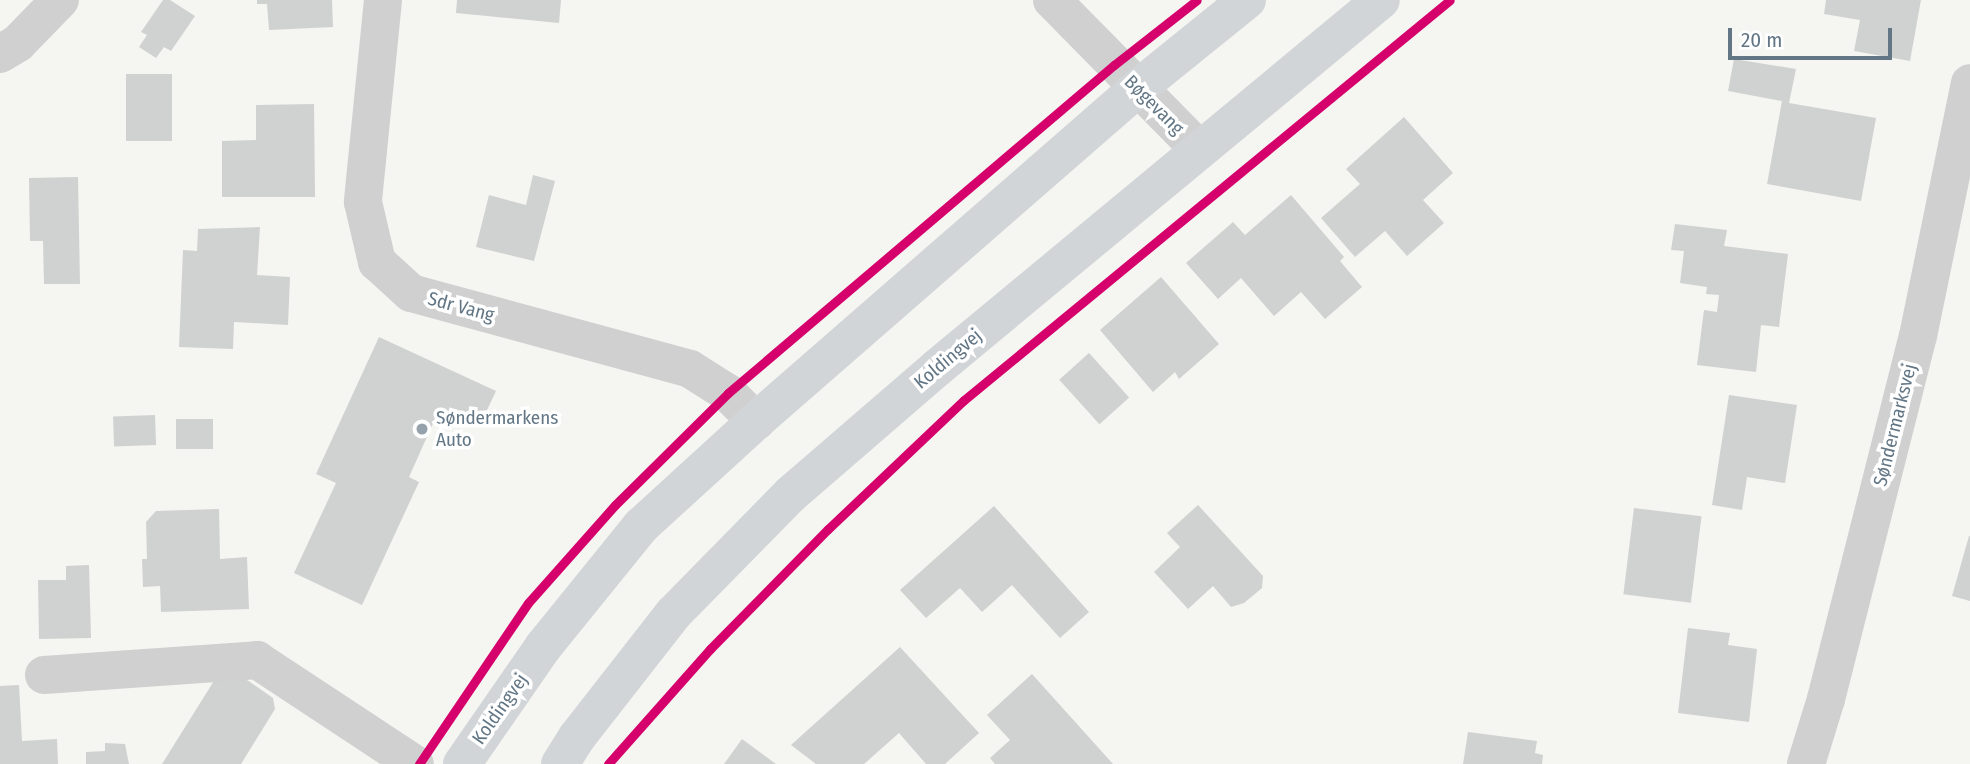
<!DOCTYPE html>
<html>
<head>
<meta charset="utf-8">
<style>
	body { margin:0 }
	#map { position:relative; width:1970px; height:764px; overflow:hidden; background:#f5f5f2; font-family:"Fira Sans Condensed",sans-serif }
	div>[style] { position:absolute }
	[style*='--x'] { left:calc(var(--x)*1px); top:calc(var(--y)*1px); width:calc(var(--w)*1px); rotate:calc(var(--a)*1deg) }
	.building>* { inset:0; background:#d0d1d1; transform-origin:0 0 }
	.minor>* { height:38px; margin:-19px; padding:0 19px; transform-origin:19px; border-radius:19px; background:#d0d0d1 }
	.secondary>* { height:38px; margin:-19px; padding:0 19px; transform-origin:19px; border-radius:19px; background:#d2d5d8 }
	.cycleway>* { height:9px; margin:-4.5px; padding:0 4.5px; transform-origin:4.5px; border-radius:4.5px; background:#d6006c }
	.dots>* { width:19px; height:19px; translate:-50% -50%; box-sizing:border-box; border:4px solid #fff; border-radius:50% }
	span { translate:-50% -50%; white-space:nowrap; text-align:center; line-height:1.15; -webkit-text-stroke:7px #fff; paint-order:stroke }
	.street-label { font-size:19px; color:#627685 }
	.poi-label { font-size:19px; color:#627685 }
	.left { translate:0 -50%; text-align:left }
	.scale { position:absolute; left:1728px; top:28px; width:164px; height:32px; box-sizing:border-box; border:4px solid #627685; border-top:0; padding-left:9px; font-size:21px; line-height:24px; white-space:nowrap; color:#627685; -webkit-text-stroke:5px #fff; paint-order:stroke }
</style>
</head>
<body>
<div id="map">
	<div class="building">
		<i style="clip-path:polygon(163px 0,170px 0,195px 16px,171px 51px,164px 47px,156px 58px,139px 47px,147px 35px,141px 32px)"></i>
		<i style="clip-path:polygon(257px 0,332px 0,333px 27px,269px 30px,267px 4px,257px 4px)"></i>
		<i style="clip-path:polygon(457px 0,561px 0,559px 23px,456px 13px)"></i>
		<i style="clip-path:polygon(1826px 0,1921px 0,1910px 61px,1854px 51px,1860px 20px,1824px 14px)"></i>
		<i style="clip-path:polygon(1734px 59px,1796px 69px,1789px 103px,1876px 118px,1861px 201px,1767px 184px,1782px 101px,1728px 91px)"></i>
		<i style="left:126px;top:74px;width:46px;height:67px"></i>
		<i style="clip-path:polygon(314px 104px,315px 197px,222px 197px,222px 141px,256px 140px,256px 105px)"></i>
		<i style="clip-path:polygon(1404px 117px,1453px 173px,1423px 200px,1444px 223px,1407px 256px,1385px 231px,1355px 257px,1321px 218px,1360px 184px,1346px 169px)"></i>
		<i style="clip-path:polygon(533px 175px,555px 181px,534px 261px,476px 247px,489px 195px,526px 205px)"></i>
		<i style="clip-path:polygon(78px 177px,80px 284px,44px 284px,43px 241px,30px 241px,29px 178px)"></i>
		<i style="clip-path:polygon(1291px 195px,1344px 257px,1340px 261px,1362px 287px,1325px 319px,1301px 292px,1274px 316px,1241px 278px,1218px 299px,1186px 263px,1233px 222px,1245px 235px)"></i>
		<i style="clip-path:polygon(1675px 224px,1727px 230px,1724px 246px,1788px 254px,1779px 327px,1761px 325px,1756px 372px,1697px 365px,1704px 310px,1717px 312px,1719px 295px,1706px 294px,1707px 287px,1680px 283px,1684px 251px,1671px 250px)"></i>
		<i style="clip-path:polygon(260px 227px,257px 275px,290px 277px,288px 325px,234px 322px,233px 349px,179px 347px,183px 250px,197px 251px,198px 229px)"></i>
		<i style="clip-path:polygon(1161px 277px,1219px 344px,1179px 379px,1175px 372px,1153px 392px,1100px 330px)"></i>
		<i style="clip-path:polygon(379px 337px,496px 391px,479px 427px,439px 410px,409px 477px,419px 482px,362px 605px,294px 573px,336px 483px,316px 474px)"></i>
		<i style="left:1089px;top:353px;width:60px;height:40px;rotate:48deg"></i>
		<i style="clip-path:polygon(1729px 395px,1797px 405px,1785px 483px,1747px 477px,1742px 510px,1712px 505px)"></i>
		<i style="left:155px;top:415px;width:30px;height:42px;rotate:88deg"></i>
		<i style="left:213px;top:419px;width:30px;height:37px;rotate:90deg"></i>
		<i style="clip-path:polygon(1198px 505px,1263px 576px,1262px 588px,1244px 603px,1231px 607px,1213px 586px,1188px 609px,1154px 572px,1180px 547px,1167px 533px)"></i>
		<i style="clip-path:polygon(994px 506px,1089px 612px,1060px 638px,1012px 585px,982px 612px,960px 588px,926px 618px,900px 590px)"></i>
		<i style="left:1634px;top:508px;width:68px;height:87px;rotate:7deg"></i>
		<i style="clip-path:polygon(219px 509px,220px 559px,247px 557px,249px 609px,161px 612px,160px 586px,143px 587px,142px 559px,147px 559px,146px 522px,156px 511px)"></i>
		<i style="clip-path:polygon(1969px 536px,1970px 536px,1970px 601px,1952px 596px)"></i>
		<i style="clip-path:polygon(89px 565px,91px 638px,39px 639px,38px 580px,66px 580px,66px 566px)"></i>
		<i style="clip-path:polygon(1688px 628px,1730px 633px,1728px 645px,1757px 649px,1749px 722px,1678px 713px)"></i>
		<i style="clip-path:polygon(900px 647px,979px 733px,945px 764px,926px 764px,899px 733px,864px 764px,816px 764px,791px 745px)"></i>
		<i style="clip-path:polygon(1032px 674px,1113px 764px,995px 764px,990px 758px,1010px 740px,987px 715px)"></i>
		<i style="clip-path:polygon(217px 676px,247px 680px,273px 698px,275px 709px,241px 764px,162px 764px)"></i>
		<i style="clip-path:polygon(19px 685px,22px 741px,57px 739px,58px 764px,0 764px,0 686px)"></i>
		<i style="clip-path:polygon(1468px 732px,1537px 741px,1535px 753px,1543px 755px,1542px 764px,1463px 764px)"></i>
		<i style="clip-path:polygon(742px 739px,776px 764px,724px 764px)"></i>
		<i style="clip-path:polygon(105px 743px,125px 744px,129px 764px,86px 764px,86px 752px,105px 751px)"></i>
	</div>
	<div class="minor">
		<i style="--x:383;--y:0;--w:203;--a:95.7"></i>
		<i style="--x:363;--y:202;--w:62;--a:76.9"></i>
		<i style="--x:377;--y:262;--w:46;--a:42.4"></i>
		<i style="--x:411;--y:293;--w:289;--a:15.2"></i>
		<i style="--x:690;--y:369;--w:45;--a:32.3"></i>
		<i style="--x:728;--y:393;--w:40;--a:45"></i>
		<i style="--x:1052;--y:0;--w:209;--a:45.4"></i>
		<i style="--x:0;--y:54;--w:21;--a:-31"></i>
		<i style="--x:18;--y:43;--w:60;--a:-45.7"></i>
		<i style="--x:44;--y:675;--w:214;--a:-4"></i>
		<i style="--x:257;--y:660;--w:189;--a:33.4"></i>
		<i style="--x:1806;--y:764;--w:68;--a:-72.9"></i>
		<i style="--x:1826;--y:699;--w:374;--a:-75.8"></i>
		<i style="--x:1918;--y:336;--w:258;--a:-78.4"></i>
	</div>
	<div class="secondary">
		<i style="--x:462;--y:764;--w:142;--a:-55.3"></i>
		<i style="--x:543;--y:647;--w:156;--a:-51"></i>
		<i style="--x:641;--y:526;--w:156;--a:-42.4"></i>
		<i style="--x:756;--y:421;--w:507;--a:-41.08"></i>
		<i style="--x:1138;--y:88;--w:140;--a:-38.9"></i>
		<i style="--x:560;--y:764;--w:32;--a:-58"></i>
		<i style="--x:577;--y:737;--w:157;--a:-52"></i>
		<i style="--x:674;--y:613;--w:167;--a:-45.5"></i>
		<i style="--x:791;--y:494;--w:194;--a:-40.8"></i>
		<i style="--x:938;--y:367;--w:575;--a:-39.64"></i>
	</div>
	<div class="cycleway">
		<i style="--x:419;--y:764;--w:194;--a:-55.9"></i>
		<i style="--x:528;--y:603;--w:131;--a:-48.4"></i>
		<i style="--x:615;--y:505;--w:159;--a:-44.7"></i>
		<i style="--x:728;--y:393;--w:507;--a:-40.36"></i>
		<i style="--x:1114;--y:65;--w:105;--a:-38.1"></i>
		<i style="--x:608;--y:764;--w:154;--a:-48.4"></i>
		<i style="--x:710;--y:649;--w:168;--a:-45.5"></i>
		<i style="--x:828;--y:529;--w:187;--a:-43.5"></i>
		<i style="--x:964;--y:400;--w:629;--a:-39.46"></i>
	</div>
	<div class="dots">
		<i style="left:422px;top:429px;background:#95a2ab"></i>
	</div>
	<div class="street-label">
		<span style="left:1154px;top:105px;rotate:45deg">Bøgevang</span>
		<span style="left:461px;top:307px;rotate:15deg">Sdr Vang</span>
		<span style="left:948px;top:359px;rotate:-40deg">Koldingvej</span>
		<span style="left:1895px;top:425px;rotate:-76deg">Søndermarksvej</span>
		<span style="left:500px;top:709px;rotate:-55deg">Koldingvej</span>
	</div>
	<div class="poi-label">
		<span class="left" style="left:436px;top:429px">Søndermarkens<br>Auto</span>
	</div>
	<div class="scale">20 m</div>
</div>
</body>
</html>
